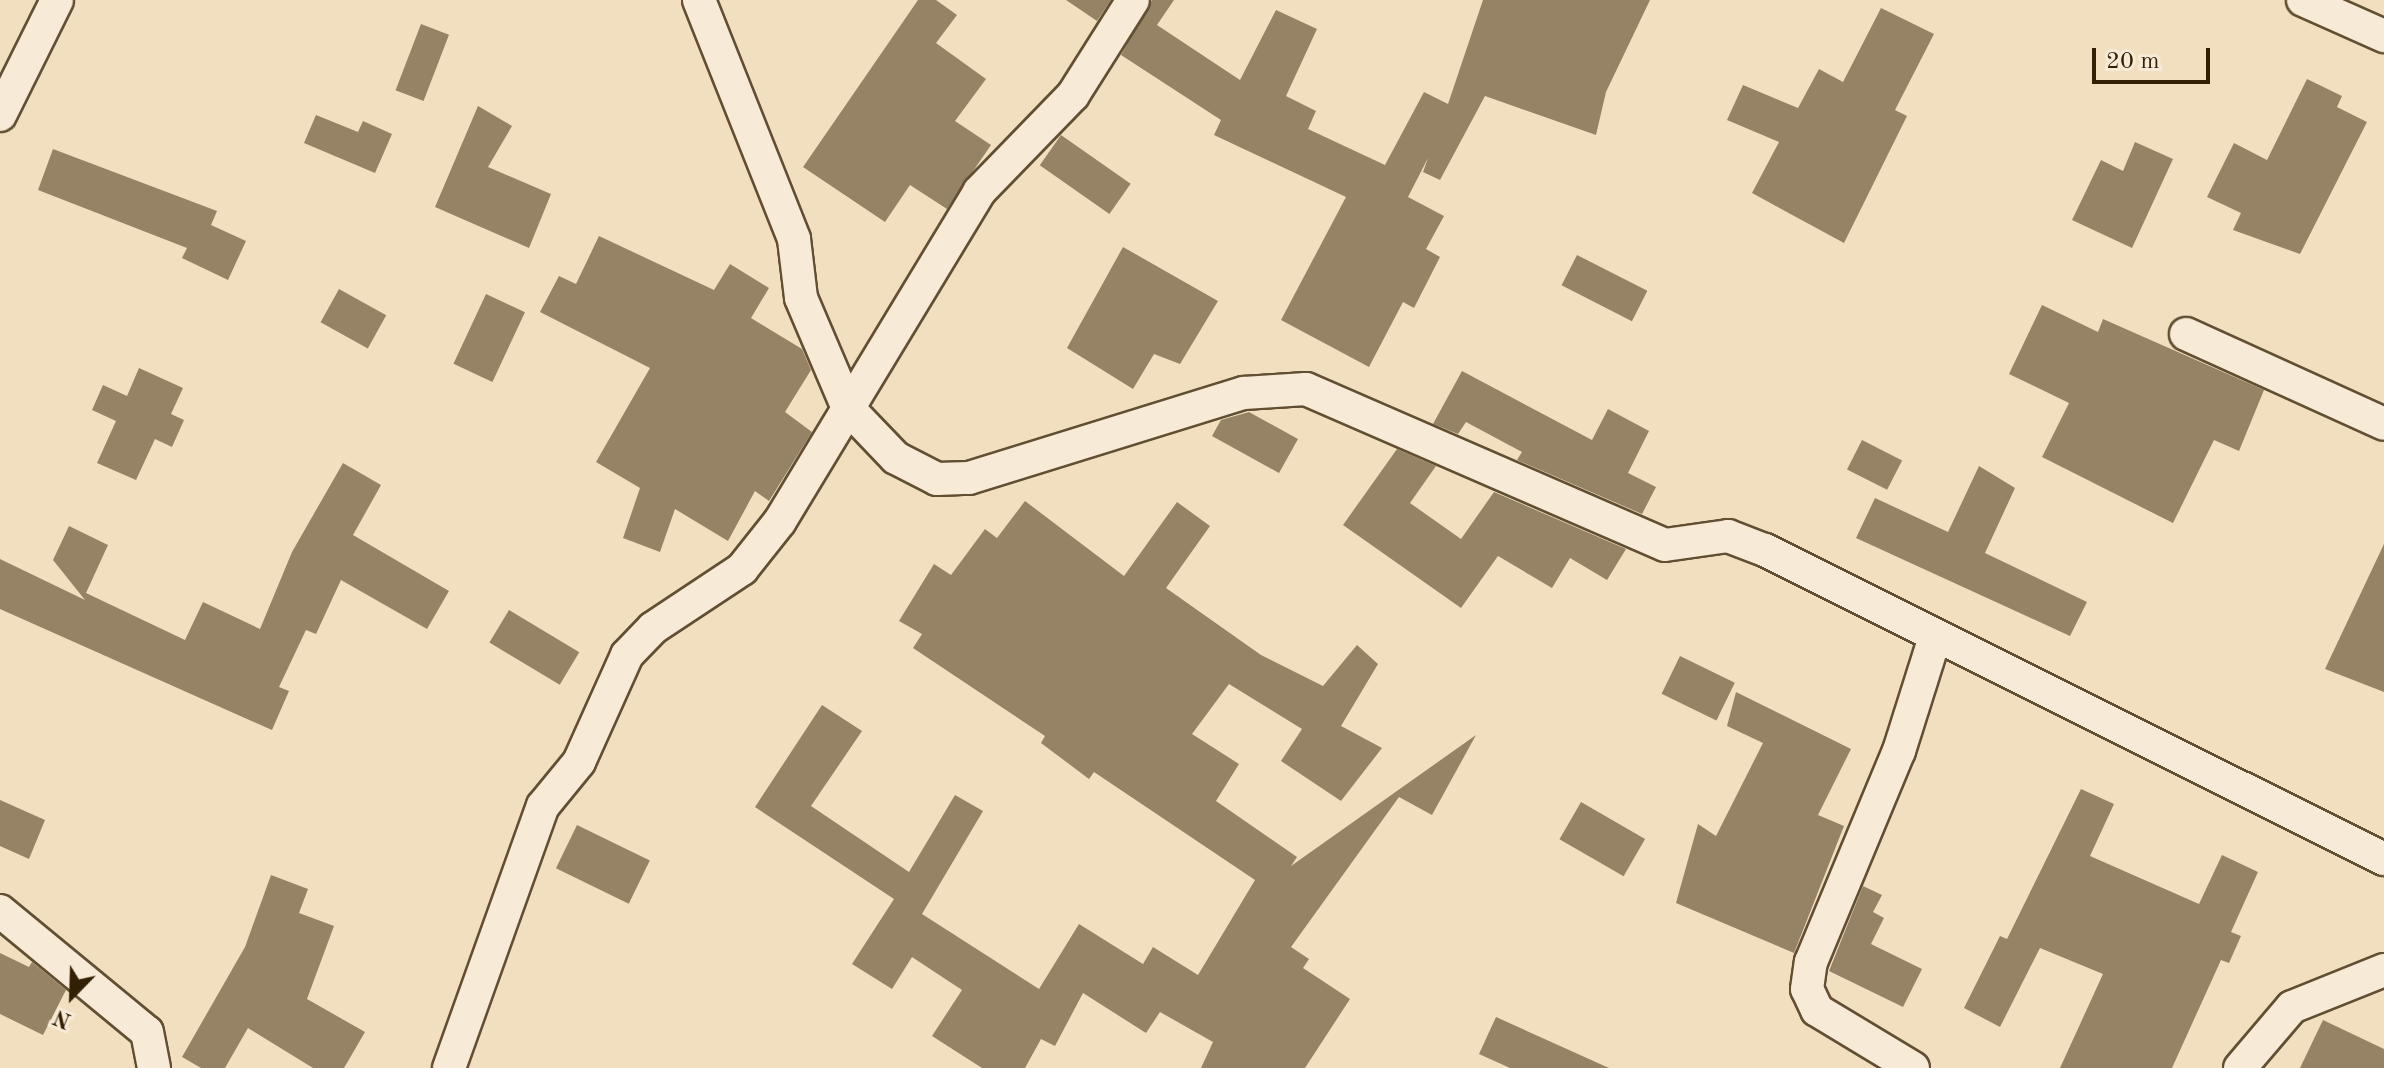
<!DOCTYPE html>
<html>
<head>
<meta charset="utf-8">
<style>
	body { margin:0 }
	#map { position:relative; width:2384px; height:1068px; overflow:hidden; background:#f2dfc0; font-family:"Old Standard TT",serif }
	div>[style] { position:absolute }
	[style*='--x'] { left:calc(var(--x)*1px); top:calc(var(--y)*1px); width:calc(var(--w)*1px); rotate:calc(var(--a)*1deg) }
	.building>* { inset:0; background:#968366; transform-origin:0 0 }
	.roads { filter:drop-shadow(2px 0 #624f33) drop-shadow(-2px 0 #624f33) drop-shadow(0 2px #624f33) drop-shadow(0 -2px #624f33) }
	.street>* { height:32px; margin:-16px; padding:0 16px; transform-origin:16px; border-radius:16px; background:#f7ead6 }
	span { translate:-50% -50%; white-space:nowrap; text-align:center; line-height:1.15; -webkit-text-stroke:6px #f7ead6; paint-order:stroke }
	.north { position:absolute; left:32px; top:956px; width:80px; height:80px; -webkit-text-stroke:6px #f7ead6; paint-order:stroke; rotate:203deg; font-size:22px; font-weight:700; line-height:32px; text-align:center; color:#321f04 }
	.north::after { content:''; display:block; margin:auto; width:28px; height:36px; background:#321f04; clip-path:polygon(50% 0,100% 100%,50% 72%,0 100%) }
	.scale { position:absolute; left:2092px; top:48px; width:118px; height:36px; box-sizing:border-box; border:4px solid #321f04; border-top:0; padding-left:10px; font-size:24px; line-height:28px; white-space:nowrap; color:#321f04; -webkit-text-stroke:6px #f7ead6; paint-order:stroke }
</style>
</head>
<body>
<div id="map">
	<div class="building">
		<i style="clip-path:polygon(918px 0,936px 0,957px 15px,936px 43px,986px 79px,955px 121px,991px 145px,947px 209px,910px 185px,885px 222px,803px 167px)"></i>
		<i style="clip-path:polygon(1066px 0,1111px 0,1097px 21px)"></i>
		<i style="clip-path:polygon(1152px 0,1174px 0,1157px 25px,1240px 80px,1276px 10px,1317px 29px,1286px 96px,1316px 111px,1308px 129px,1385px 165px,1424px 92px,1448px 104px,1483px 0,1650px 0,1606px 92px,1596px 135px,1485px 96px,1440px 180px,1423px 172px,1428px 158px,1408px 197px,1444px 216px,1426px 249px,1440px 257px,1414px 308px,1403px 302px,1369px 367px,1281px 320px,1346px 197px,1214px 135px,1221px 120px,1121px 55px)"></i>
		<i style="clip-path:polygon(1881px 8px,1934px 34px,1895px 110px,1907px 116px,1844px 243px,1752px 193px,1779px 142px,1727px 120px,1743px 85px,1798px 108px,1819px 69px,1843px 82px)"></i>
		<i style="left:421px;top:24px;width:30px;height:71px;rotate:21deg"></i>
		<i style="clip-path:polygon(2307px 79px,2342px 96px,2337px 107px,2367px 122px,2300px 254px,2233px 230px,2241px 213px,2207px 197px,2234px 143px,2267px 160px)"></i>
		<i style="clip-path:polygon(478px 106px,512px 126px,488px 167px,551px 194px,529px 248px,435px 207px)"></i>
		<i style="clip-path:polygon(316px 115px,358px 132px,363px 121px,392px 134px,375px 173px,304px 143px)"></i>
		<i style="left:1061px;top:135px;width:85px;height:37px;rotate:35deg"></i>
		<i style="clip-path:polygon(2135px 142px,2173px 159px,2132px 248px,2072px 220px,2101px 160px,2123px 171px)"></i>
		<i style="clip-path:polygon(53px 149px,217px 211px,211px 225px,246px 241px,228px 280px,182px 258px,187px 248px,38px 190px)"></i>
		<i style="clip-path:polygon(599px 236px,714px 290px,730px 264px,769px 288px,751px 318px,802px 349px,811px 370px,785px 412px,812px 432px,769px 501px,755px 491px,728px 541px,675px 509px,660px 552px,623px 538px,640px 488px,596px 462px,650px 368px,540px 312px,559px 276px,576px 284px)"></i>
		<i style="clip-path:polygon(1123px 247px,1218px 301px,1180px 364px,1154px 354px,1133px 389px,1067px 348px)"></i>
		<i style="left:1577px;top:255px;width:79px;height:34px;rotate:27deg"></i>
		<i style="left:339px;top:289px;width:54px;height:38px;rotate:29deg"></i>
		<i style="left:486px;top:294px;width:43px;height:77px;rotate:25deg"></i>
		<i style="clip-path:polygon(2042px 305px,2098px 332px,2103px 319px,2264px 390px,2239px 451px,2214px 440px,2173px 523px,2042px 457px,2069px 403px,2009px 374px)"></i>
		<i style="clip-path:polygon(139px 368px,183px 388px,171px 414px,184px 420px,172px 447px,155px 439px,136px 480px,97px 463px,116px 421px,92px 410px,103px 385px,127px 396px)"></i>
		<i style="clip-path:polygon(1462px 371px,1592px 440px,1608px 409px,1649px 431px,1628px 473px,1656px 487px,1642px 514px,1517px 460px,1522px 452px,1466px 422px,1458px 434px,1433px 424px)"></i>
		<i style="clip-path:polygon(1249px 412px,1298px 439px,1279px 473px,1212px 436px,1221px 420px)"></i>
		<i style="left:1862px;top:440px;width:45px;height:33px;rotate:27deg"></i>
		<i style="clip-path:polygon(1397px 449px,1436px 466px,1410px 503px,1461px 539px,1494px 492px,1626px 549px,1607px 580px,1570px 558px,1552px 588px,1498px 556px,1461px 608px,1343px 525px)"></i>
		<i style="clip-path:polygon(343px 463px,381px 485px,353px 535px,449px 591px,427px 629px,341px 580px,316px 634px,306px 630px,279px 687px,289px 691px,272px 730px,0 609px,0 559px,85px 600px,53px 560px,69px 526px,108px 545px,86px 593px,185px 640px,203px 602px,260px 629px,292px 552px)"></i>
		<i style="clip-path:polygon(1979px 466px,2015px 488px,1985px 553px,2087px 602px,2070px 636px,1856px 538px,1875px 498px,1948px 532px)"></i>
		<i style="clip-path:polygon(1025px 501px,1124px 576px,1177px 502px,1210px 526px,1166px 588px,1261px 655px,1323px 686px,1357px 645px,1378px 664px,1341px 726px,1382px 748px,1341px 801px,1281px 761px,1302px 729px,1229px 684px,1192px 734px,1239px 764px,1216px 801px,1297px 857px,1291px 866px,1476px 735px,1432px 815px,1399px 797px,1291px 947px,1309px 959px,1303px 968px,1350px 999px,1305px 1068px,1201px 1068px,1213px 1042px,1160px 1012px,1146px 1033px,1083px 993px,1055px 1046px,1041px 1039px,1025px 1068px,982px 1068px,932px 1036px,962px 990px,912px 957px,892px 989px,852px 964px,894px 899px,755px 807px,822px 705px,862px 731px,811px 806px,909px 872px,955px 795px,983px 811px,922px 914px,1039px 989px,1079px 924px,1143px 964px,1153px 947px,1198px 975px,1255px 880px,1094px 772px,1089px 779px,1041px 743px,1045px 736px,913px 648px,922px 634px,899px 621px,934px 564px,951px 575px,985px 529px,997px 538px)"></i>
		<i style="clip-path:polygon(2384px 544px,2384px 692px,2325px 669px)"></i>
		<i style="left:509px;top:610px;width:82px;height:38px;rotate:31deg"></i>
		<i style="left:1680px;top:656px;width:61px;height:42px;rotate:26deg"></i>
		<i style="clip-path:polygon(1736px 692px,1851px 749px,1818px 815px,1844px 826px,1794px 953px,1676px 903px,1698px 824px,1716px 836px,1763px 743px,1727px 726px)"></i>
		<i style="clip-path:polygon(2081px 789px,2114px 804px,2090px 856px,2199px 904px,2222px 855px,2258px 872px,2231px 932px,2241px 936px,2229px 963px,2221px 960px,2172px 1068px,2060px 1068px,2103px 974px,2040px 948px,2000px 1027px,1964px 1008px,2000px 936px,2007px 939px)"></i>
		<i style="clip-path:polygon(0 800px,45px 820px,29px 859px,0 846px)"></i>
		<i style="left:1581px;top:802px;width:74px;height:43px;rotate:30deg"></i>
		<i style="left:577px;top:825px;width:81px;height:48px;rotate:26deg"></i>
		<i style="clip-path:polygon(271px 875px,308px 889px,299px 913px,334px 926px,307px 999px,365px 1032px,344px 1068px,313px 1068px,248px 1028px,225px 1068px,201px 1068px,182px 1057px,245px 947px)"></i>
		<i style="clip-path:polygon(1863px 886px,1882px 895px,1873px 912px,1884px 918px,1871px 944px,1922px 969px,1903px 1007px,1829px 971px)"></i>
		<i style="clip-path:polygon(0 953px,29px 967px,32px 962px,66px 990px,43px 1035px,0 1014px)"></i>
		<i style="clip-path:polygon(1496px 1017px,1609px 1068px,1510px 1068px,1479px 1054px)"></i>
		<i style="clip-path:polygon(2323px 1020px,2384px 1049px,2384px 1068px,2300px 1068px)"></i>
	</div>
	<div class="roads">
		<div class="street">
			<i style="--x:699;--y:0;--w:257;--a:68.3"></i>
			<i style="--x:794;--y:239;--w:59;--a:83.2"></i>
			<i style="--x:801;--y:298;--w:120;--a:66.9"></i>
			<i style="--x:848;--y:408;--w:69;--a:46.2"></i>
			<i style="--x:896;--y:458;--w:46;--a:27.1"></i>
			<i style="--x:937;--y:479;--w:32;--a:-2"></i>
			<i style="--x:969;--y:478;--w:288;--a:-17.2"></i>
			<i style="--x:1244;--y:393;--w:62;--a:-3.7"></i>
			<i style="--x:1306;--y:389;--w:391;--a:23.5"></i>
			<i style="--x:1665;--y:545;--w:64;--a:-8.1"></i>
			<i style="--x:1728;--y:536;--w:40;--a:21"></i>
			<i style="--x:1765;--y:550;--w:692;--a:26.53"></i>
			<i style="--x:2303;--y:0;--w:89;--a:24"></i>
			<i style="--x:0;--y:115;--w:128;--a:-63.6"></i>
			<i style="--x:2186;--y:334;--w:217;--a:24.4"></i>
			<i style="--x:0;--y:911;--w:190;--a:39.5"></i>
			<i style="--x:147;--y:1032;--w:37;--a:79"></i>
			<i style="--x:449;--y:1068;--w:278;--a:-70.3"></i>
			<i style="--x:543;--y:806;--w:57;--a:-50.7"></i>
			<i style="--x:579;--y:762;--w:117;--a:-65.8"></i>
			<i style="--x:627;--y:655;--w:37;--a:-46"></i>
			<i style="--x:653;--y:628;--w:107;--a:-33.5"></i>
			<i style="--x:742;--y:569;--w:61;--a:-51.6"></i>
			<i style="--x:780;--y:521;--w:385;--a:-58.8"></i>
			<i style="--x:979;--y:192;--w:135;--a:-45.9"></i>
			<i style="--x:1073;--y:95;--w:112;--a:-57.7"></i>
			<i style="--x:1913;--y:1068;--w:112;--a:-148.9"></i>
			<i style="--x:1817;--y:1010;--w:23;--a:-115"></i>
			<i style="--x:1807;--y:989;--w:27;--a:-82"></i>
			<i style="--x:1811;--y:962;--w:229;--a:-67.4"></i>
			<i style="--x:1899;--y:751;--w:120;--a:-72.5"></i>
			<i style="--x:2240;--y:1068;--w:80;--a:-49.6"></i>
			<i style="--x:2292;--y:1007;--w:99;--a:-21.9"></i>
		</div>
	</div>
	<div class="north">N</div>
	<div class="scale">20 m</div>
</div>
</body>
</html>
